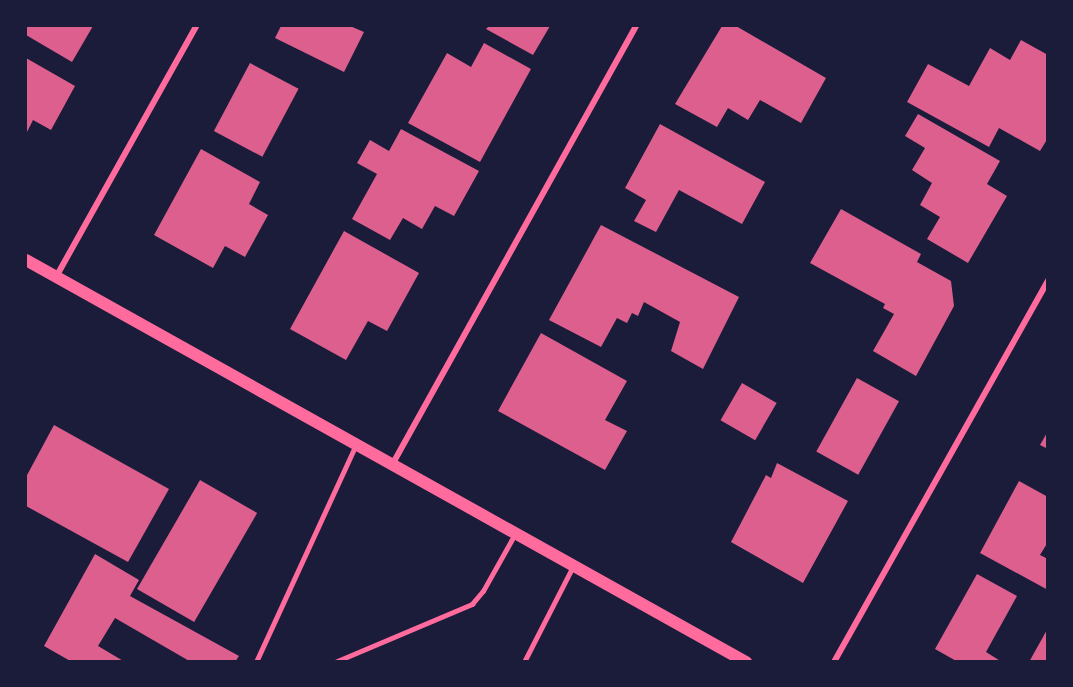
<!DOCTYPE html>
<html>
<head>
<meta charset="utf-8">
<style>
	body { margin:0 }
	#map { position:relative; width:1073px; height:687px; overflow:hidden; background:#1b1b3a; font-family:Georgia,serif }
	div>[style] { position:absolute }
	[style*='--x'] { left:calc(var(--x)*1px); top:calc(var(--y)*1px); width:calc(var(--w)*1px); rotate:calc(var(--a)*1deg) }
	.building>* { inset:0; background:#dd5f8e; transform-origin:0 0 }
	.service>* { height:4.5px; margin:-2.25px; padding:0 2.25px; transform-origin:2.25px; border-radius:2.25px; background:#ff6b9d }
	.minor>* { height:6px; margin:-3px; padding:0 3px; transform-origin:3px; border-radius:3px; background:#ff6b9d }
	.secondary>* { height:12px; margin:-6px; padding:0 6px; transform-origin:6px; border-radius:6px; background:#ff6b9d }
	span { translate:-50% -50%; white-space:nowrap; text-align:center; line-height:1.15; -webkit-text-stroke:4.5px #1b1b3a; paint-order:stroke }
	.frame { position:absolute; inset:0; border:27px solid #1b1b3a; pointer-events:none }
</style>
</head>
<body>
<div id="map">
	<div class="building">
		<i style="clip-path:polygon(26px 26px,93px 26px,72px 62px,26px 35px)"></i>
		<i style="clip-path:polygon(281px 26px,350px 26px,364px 32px,344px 72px,275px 38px)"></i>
		<i style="clip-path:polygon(489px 26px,550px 26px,533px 55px,486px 29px)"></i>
		<i style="clip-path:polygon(722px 26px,736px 26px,826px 78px,801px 123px,760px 100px,748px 120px,728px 108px,717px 127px,675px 104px)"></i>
		<i style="clip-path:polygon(1021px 40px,1048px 55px,1048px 138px,1040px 151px,999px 128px,989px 147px,907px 102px,928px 64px,969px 86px,990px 48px,1010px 60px)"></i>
		<i style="clip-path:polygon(484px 43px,531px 69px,480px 162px,408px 123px,447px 53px,471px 67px)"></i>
		<i style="clip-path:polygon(26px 58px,75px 86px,51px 130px,33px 120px,26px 134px)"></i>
		<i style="left:250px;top:63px;width:55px;height:77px;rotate:28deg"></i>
		<i style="clip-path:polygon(918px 114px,1000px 161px,987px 184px,1007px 196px,968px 263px,927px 239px,940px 217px,920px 205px,932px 183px,912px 170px,925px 148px,905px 136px)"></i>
		<i style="clip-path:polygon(660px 124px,765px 182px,742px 224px,679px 190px,656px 232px,634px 221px,646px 200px,625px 188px)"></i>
		<i style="clip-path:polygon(401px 129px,479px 171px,454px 216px,435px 206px,422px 229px,403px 218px,390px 240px,352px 219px,377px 174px,357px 163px,370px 140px,389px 151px)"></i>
		<i style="clip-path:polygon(201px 149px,260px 182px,249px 204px,268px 215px,245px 257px,225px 246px,213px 268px,154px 235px)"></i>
		<i style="clip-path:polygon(841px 209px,921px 254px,917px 262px,951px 281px,954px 306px,916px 376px,873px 351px,894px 314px,883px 308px,885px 304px,810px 263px)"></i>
		<i style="clip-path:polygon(601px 225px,739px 297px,703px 369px,671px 351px,680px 322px,644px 302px,638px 316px,632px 313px,627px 323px,617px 318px,601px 347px,549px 320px)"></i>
		<i style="clip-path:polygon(344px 231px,419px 273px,387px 331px,368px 321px,346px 360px,290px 329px)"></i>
		<i style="clip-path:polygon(541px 333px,627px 381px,605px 420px,627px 431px,605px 470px,498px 411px)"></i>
		<i style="left:857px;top:378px;width:48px;height:84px;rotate:29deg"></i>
		<i style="left:742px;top:383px;width:40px;height:43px;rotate:30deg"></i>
		<i style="clip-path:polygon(54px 425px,169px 489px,128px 562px,26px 506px,26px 477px)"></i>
		<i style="clip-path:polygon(1048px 431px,1048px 449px,1040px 445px)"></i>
		<i style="clip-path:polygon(777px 463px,848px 501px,803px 583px,731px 542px,766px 475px,771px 478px)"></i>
		<i style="left:200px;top:480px;width:66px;height:126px;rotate:30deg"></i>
		<i style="clip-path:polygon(1019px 481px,1048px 497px,1048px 542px,1040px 555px,1048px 559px,1048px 590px,980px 553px)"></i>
		<i style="clip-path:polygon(95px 554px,139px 580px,130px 596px,239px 656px,235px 662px,191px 662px,115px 618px,98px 646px,125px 662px,72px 662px,44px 646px)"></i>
		<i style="clip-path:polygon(977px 574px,1017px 596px,986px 652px,1002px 662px,958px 662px,935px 649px)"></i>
		<i style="clip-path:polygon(1048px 628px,1048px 662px,1029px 662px)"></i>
	</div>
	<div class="service">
		<i style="--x:256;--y:662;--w:239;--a:-65.3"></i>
		<i style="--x:335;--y:662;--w:149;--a:-22.9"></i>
		<i style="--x:472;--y:604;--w:17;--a:-50"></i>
		<i style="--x:483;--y:591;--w:65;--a:-60.7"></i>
		<i style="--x:524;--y:662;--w:106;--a:-62.9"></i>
	</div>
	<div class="minor">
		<i style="--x:56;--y:277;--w:287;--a:-60.8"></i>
		<i style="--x:392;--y:465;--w:502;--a:-60.93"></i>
		<i style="--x:834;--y:662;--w:438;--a:-60.7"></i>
	</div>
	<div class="secondary">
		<i style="--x:26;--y:260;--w:825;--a:29.18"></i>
	</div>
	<div class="frame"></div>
</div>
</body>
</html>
